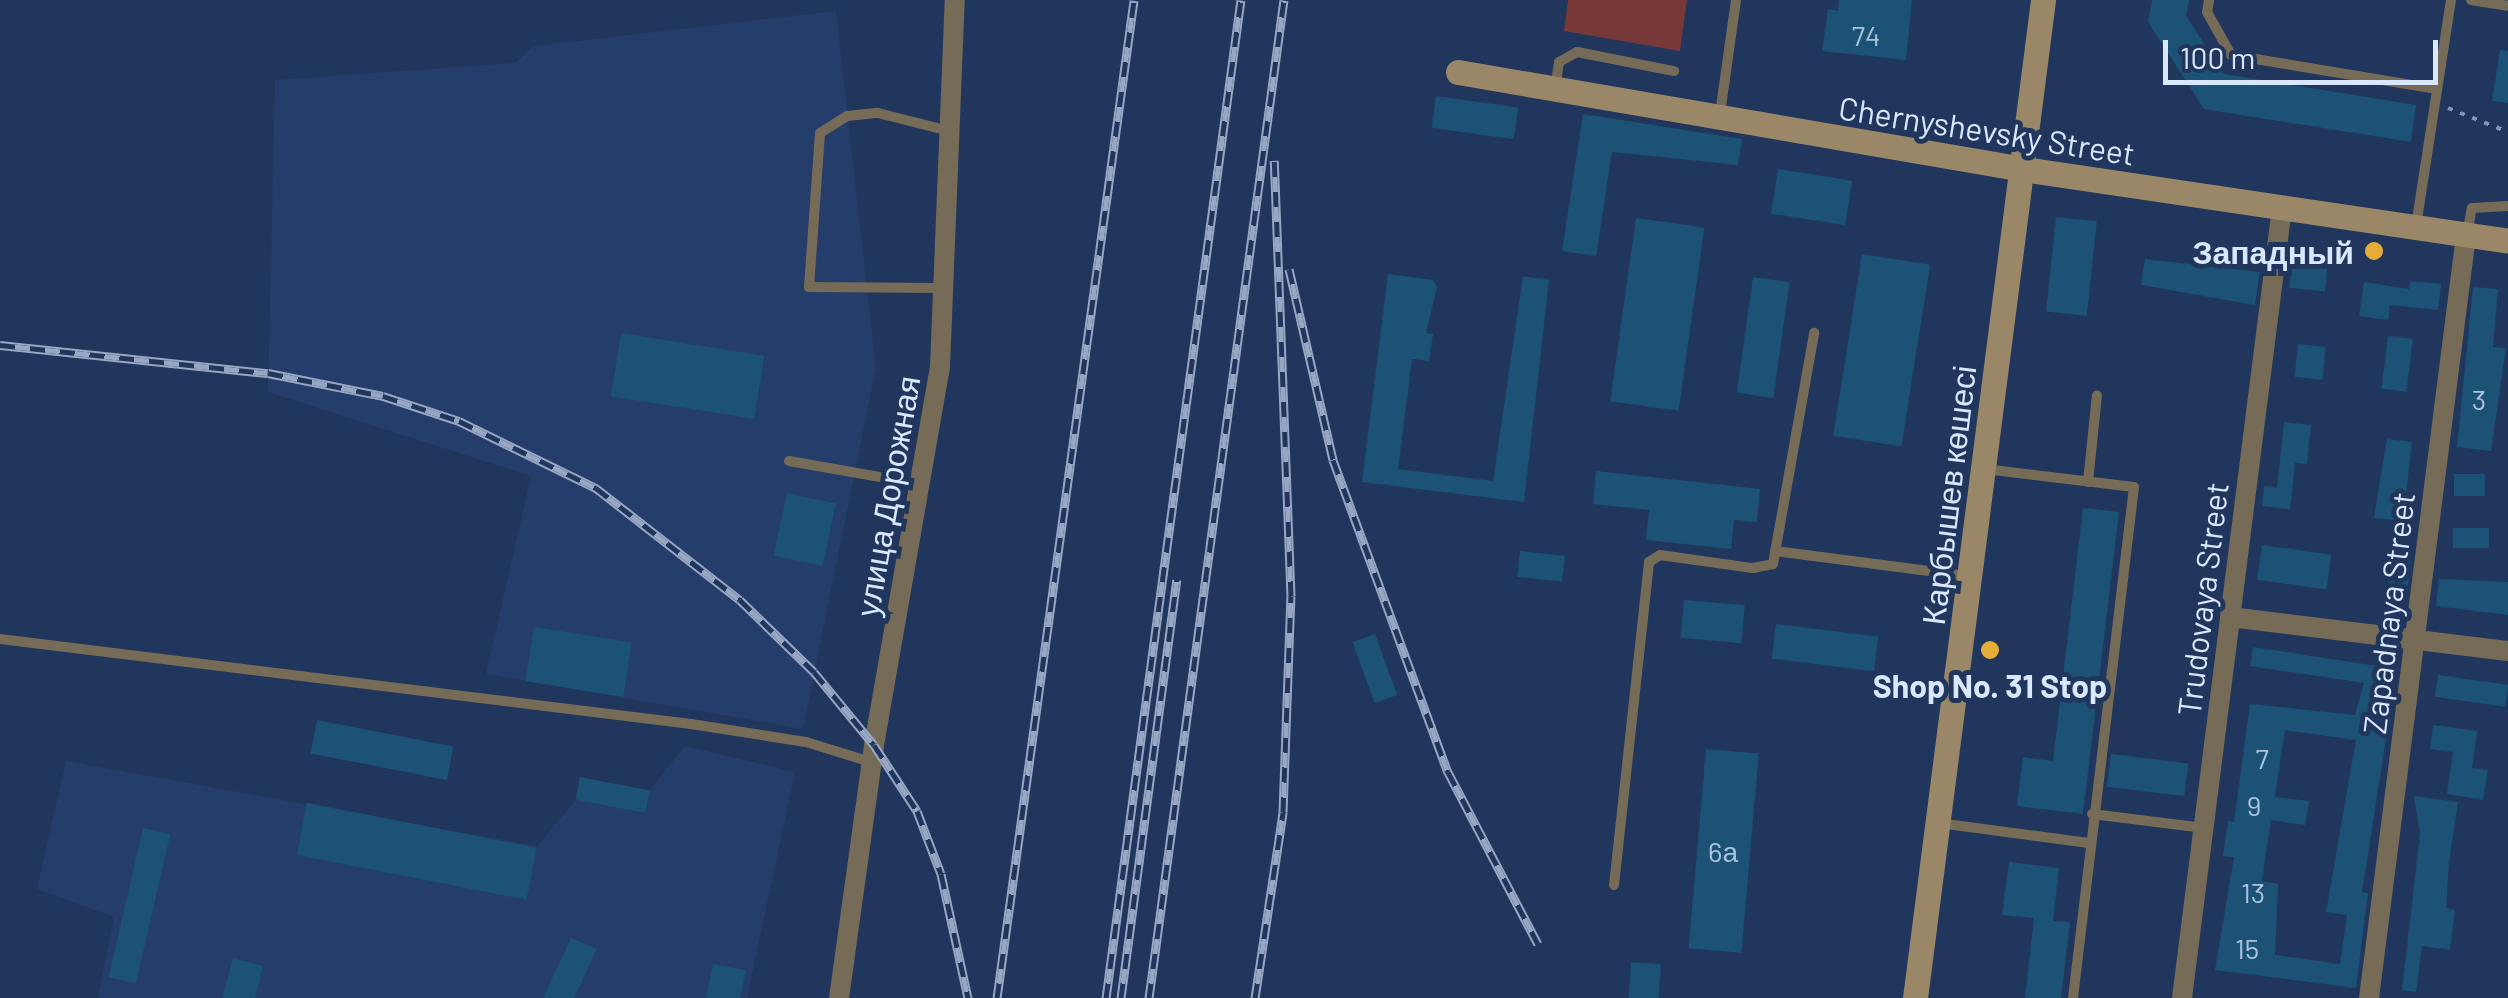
<!DOCTYPE html>
<html>
<head>
<meta charset="utf-8">
<style>
	body { margin:0 }
	#map { position:relative; width:2508px; height:998px; overflow:hidden; background:#21365c; font-family:Barlow,sans-serif }
	div>[style] { position:absolute }
	[style*='--x'] { left:calc(var(--x)*1px); top:calc(var(--y)*1px); width:calc(var(--w)*1px); rotate:calc(var(--a)*1deg) }
	.built>* { inset:0; background:#253d6a }
	.green>* { inset:0; background:#773938 }
	.building>* { inset:0; background:#1b5276; transform-origin:0 0 }
	.path>* { height:4px; margin-top:-2px; transform-origin:0; background:repeating-linear-gradient(90deg,#8596b4 0 5px,transparent 0 13px) }
	.lane>* { height:10px; margin:-5px; padding:0 5px; transform-origin:5px; border-radius:5px; background:#766b57 }
	.street>* { height:20px; margin:-10px; padding:0 10px; transform-origin:10px; border-radius:10px; background:#766b57 }
	.secondary>* { height:25px; margin:-12.5px; padding:0 12.5px; transform-origin:12.5px; border-radius:12.5px; background:#998768 }
	.rail>* { height:9px; margin-top:-4.5px; transform-origin:0; background:repeating-linear-gradient(90deg,#21365c 0 15px,#96a6c3 0 30px); box-sizing:border-box; border-block:2px solid #96a6c3 }
	.dots>* { width:28px; height:28px; translate:-50% -50%; box-sizing:border-box; border:5px solid #21365c; border-radius:50% }
	span { translate:-50% -50%; white-space:nowrap; text-align:center; line-height:1.15; -webkit-text-stroke:10px #21365c; paint-order:stroke }
	.number-label { font-size:28px; color:#aac2dd }
	.number-label span { -webkit-text-stroke-width:0 }
	.street-label { font-size:32px; color:#d9e7ff }
	.poi-label { font-size:32px; color:#d9e7ff; font-weight:700 }
	.right { translate:-100% -50%; text-align:right }
	.scale { position:absolute; left:2163px; top:40px; width:275px; height:45px; box-sizing:border-box; border:5px solid #d9e7ff; border-top:0; padding-left:12px; font-size:30px; line-height:35px; white-space:nowrap; color:#d9e7ff; -webkit-text-stroke:8px #21365c; paint-order:stroke }
</style>
</head>
<body>
<div id="map">
	<div class="built">
		<i style="clip-path:polygon(836px 11px,876px 368px,803px 729px,486px 674px,531px 476px,268px 392px,275px 80px,515px 63px,534px 46px)"></i>
		<i style="clip-path:polygon(685px 746px,795px 772px,747px 998px,98px 998px,114px 917px,37px 889px,66px 761px,537px 846px,576px 800px,650px 790px)"></i>
	</div>
	<div class="green">
		<i style="clip-path:polygon(1568px 0,1687px 0,1680px 51px,1564px 31px)"></i>
	</div>
	<div class="building">
		<i style="clip-path:polygon(1839px 0,1912px 0,1906px 60px,1822px 51px,1828px 9px,1838px 11px)"></i>
		<i style="clip-path:polygon(2152px 0,2189px 0,2186px 16px,2224px 74px,2416px 105px,2411px 142px,2204px 109px,2148px 22px)"></i>
		<i style="clip-path:polygon(2500px 50px,2508px 51px,2508px 103px,2492px 101px)"></i>
		<i style="left:1436px;top:96px;width:83px;height:32px;rotate:8deg"></i>
		<i style="clip-path:polygon(1583px 114px,1742px 139px,1738px 165px,1612px 152px,1596px 256px,1562px 251px)"></i>
		<i style="left:1778px;top:169px;width:75px;height:45px;rotate:9deg"></i>
		<i style="left:2056px;top:217px;width:41px;height:95px;rotate:6deg"></i>
		<i style="left:1636px;top:218px;width:69px;height:185px;rotate:8deg"></i>
		<i style="left:1862px;top:254px;width:69px;height:184px;rotate:9deg"></i>
		<i style="clip-path:polygon(2145px 259px,2260px 272px,2255px 305px,2141px 285px)"></i>
		<i style="left:2292px;top:261px;width:36px;height:27px;rotate:6deg"></i>
		<i style="clip-path:polygon(1388px 274px,1433px 280px,1437px 287px,1426px 333px,1433px 334px,1429px 361px,1412px 359px,1398px 469px,1493px 481px,1523px 276px,1549px 280px,1524px 502px,1362px 482px)"></i>
		<i style="left:1753px;top:277px;width:37px;height:117px;rotate:8deg"></i>
		<i style="clip-path:polygon(2410px 281px,2441px 284px,2438px 310px,2390px 305px,2388px 320px,2359px 316px,2364px 282px,2409px 289px)"></i>
		<i style="clip-path:polygon(2473px 287px,2498px 289px,2493px 347px,2506px 348px,2491px 451px,2457px 447px)"></i>
		<i style="left:621px;top:333px;width:145px;height:64px;rotate:9deg"></i>
		<i style="left:2388px;top:336px;width:25px;height:53px;rotate:7deg"></i>
		<i style="left:2298px;top:344px;width:28px;height:33px;rotate:6deg"></i>
		<i style="clip-path:polygon(2284px 422px,2311px 425px,2307px 464px,2295px 463px,2290px 509px,2262px 506px,2264px 486px,2277px 488px)"></i>
		<i style="clip-path:polygon(2387px 439px,2412px 442px,2403px 521px,2374px 518px)"></i>
		<i style="clip-path:polygon(1596px 471px,1760px 489px,1757px 522px,1734px 520px,1731px 549px,1646px 540px,1649px 510px,1593px 504px)"></i>
		<i style="left:2454px;top:474px;width:31px;height:22px"></i>
		<i style="left:787px;top:493px;width:50px;height:64px;rotate:12deg"></i>
		<i style="clip-path:polygon(2083px 508px,2119px 512px,2083px 814px,2017px 806px,2023px 757px,2053px 761px)"></i>
		<i style="left:2453px;top:528px;width:36px;height:20px"></i>
		<i style="left:2262px;top:545px;width:70px;height:35px;rotate:8deg"></i>
		<i style="left:1520px;top:551px;width:45px;height:26px;rotate:6deg"></i>
		<i style="left:2391px;top:555px;width:20px;height:41px;rotate:6deg"></i>
		<i style="clip-path:polygon(2439px 579px,2508px 582px,2508px 615px,2436px 606px)"></i>
		<i style="left:1684px;top:600px;width:61px;height:38px;rotate:5deg"></i>
		<i style="left:1776px;top:624px;width:103px;height:35px;rotate:7deg"></i>
		<i style="left:534px;top:627px;width:99px;height:55px;rotate:9deg"></i>
		<i style="left:1375px;top:634px;width:65px;height:24px;rotate:70deg"></i>
		<i style="clip-path:polygon(evenodd,2253px 647px,2397px 669px,2362px 892px,2368px 893px,2356px 988px,2215px 970px,2234px 857px,2223px 856px,2228px 821px,2234px 822px,2250px 704px,2355px 715px,2364px 683px,2250px 666px,2253px 647px,2285px 730px,2356px 740px,2326px 912px,2347px 915px,2340px 964px,2275px 955px,2278px 884px,2262px 881px,2271px 820px,2305px 825px,2309px 801px,2275px 797px,2285px 730px)"></i>
		<i style="left:2438px;top:675px;width:71px;height:22px;rotate:8deg"></i>
		<i style="left:317px;top:720px;width:139px;height:34px;rotate:11deg"></i>
		<i style="clip-path:polygon(2433px 725px,2477px 731px,2472px 768px,2488px 770px,2483px 800px,2447px 794px,2453px 752px,2430px 749px)"></i>
		<i style="left:1706px;top:749px;width:53px;height:200px;rotate:5deg"></i>
		<i style="left:2111px;top:754px;width:78px;height:33px;rotate:7deg"></i>
		<i style="left:580px;top:777px;width:71px;height:23px;rotate:11deg"></i>
		<i style="clip-path:polygon(2414px 796px,2458px 802px,2449px 862px,2446px 908px,2455px 910px,2450px 950px,2422px 946px,2416px 992px,2402px 990px,2420px 834px)"></i>
		<i style="left:307px;top:803px;width:234px;height:53px;rotate:11deg"></i>
		<i style="left:143px;top:828px;width:28px;height:153px;rotate:13deg"></i>
		<i style="clip-path:polygon(2009px 862px,2059px 868px,2053px 921px,2070px 922px,2061px 998px,2025px 998px,2034px 918px,2002px 915px)"></i>
		<i style="clip-path:polygon(571px 938px,597px 949px,574px 998px,543px 998px)"></i>
		<i style="clip-path:polygon(233px 958px,263px 966px,255px 998px,222px 998px)"></i>
		<i style="left:1631px;top:962px;width:30px;height:36px;rotate:4deg"></i>
		<i style="clip-path:polygon(713px 964px,746px 970px,740px 998px,706px 998px)"></i>
	</div>
	<div class="path">
		<i style="--x:2448;--y:108;--w:65;--a:21.8"></i>
	</div>
	<div class="lane">
		<i style="--x:2209;--y:0;--w:12;--a:99"></i>
		<i style="--x:2207;--y:12;--w:49;--a:60.8"></i>
		<i style="--x:2231;--y:55;--w:209;--a:9.4"></i>
		<i style="--x:2471;--y:0;--w:37;--a:9"></i>
		<i style="--x:1555;--y:88;--w:26;--a:-81"></i>
		<i style="--x:1559;--y:62;--w:21;--a:-29"></i>
		<i style="--x:1577;--y:52;--w:99;--a:11.1"></i>
		<i style="--x:1720;--y:114;--w:115;--a:-82"></i>
		<i style="--x:2416;--y:226;--w:229;--a:-81.2"></i>
		<i style="--x:2467;--y:235;--w:27;--a:-80"></i>
		<i style="--x:2472;--y:208;--w:36;--a:-3"></i>
		<i style="--x:943;--y:288;--w:134;--a:-179.6"></i>
		<i style="--x:809;--y:287;--w:154;--a:-85.9"></i>
		<i style="--x:820;--y:133;--w:32;--a:-32"></i>
		<i style="--x:847;--y:116;--w:31;--a:-6"></i>
		<i style="--x:878;--y:113;--w:73;--a:14.2"></i>
		<i style="--x:789;--y:461;--w:132;--a:10"></i>
		<i style="--x:1985;--y:469;--w:150;--a:6.9"></i>
		<i style="--x:2134;--y:487;--w:515;--a:96.81"></i>
		<i style="--x:2088;--y:482;--w:87;--a:-84.1"></i>
		<i style="--x:1775;--y:551;--w:194;--a:7.4"></i>
		<i style="--x:0;--y:639;--w:696;--a:7.01"></i>
		<i style="--x:691;--y:724;--w:116;--a:8.9"></i>
		<i style="--x:806;--y:742;--w:68;--a:17.1"></i>
		<i style="--x:2092;--y:814;--w:113;--a:7.1"></i>
		<i style="--x:1939;--y:823;--w:151;--a:7.6"></i>
		<i style="--x:1614;--y:885;--w:325;--a:-83.8"></i>
		<i style="--x:1649;--y:562;--w:13;--a:-32"></i>
		<i style="--x:1660;--y:555;--w:94;--a:8"></i>
		<i style="--x:1753;--y:568;--w:20;--a:-11"></i>
		<i style="--x:1773;--y:564;--w:235;--a:-79.9"></i>
	</div>
	<div class="street">
		<i style="--x:2230;--y:617;--w:280;--a:7"></i>
		<i style="--x:839;--y:998;--w:255;--a:-82.1"></i>
		<i style="--x:874;--y:745;--w:384;--a:-80.1"></i>
		<i style="--x:940;--y:367;--w:367;--a:-87.7"></i>
		<i style="--x:2182;--y:998;--w:796;--a:-82.79"></i>
		<i style="--x:2369;--y:998;--w:769;--a:-82.75"></i>
	</div>
	<div class="secondary">
		<i style="--x:1458;--y:72;--w:573;--a:9.74"></i>
		<i style="--x:2023;--y:169;--w:490;--a:8.4"></i>
		<i style="--x:1915;--y:998;--w:1006;--a:-82.69"></i>
	</div>
	<div class="rail">
		<i style="--x:1289;--y:269;--w:196;--a:77"></i>
		<i style="--x:1333;--y:460;--w:333;--a:69.8"></i>
		<i style="--x:1448;--y:772;--w:194;--a:62.4"></i>
		<i style="--x:0;--y:345;--w:269;--a:6"></i>
		<i style="--x:268;--y:373;--w:117;--a:11.3"></i>
		<i style="--x:383;--y:396;--w:80;--a:18.2"></i>
		<i style="--x:459;--y:421;--w:153;--a:26.1"></i>
		<i style="--x:596;--y:488;--w:182;--a:37.9"></i>
		<i style="--x:740;--y:600;--w:103;--a:44.2"></i>
		<i style="--x:814;--y:672;--w:94;--a:50.6"></i>
		<i style="--x:874;--y:745;--w:79;--a:56.9"></i>
		<i style="--x:917;--y:811;--w:67;--a:69.1"></i>
		<i style="--x:941;--y:874;--w:127;--a:77.7"></i>
		<i style="--x:997;--y:998;--w:1007;--a:-82.18"></i>
		<i style="--x:1106;--y:998;--w:1007;--a:-82.3"></i>
		<i style="--x:1121;--y:998;--w:422;--a:-82.4"></i>
		<i style="--x:1149;--y:998;--w:1007;--a:-82.3"></i>
		<i style="--x:1255;--y:998;--w:188;--a:-81.4"></i>
		<i style="--x:1283;--y:812;--w:216;--a:-87.9"></i>
		<i style="--x:1291;--y:596;--w:436;--a:-92.2"></i>
	</div>
	<div class="dots">
		<i style="left:2374px;top:251px;background:#e5ad36"></i>
		<i style="left:1990px;top:650px;background:#e5ad36"></i>
	</div>
	<div class="number-label">
		<span style="left:1866px;top:35px">74</span>
		<span style="left:2479px;top:399px">3</span>
		<span style="left:2262px;top:758px">7</span>
		<span style="left:2254px;top:805px">9</span>
		<span style="left:1723px;top:851px">6а</span>
		<span style="left:2253px;top:892px">13</span>
		<span style="left:2247px;top:948px">15</span>
	</div>
	<div class="street-label">
		<span style="left:1987px;top:130px;rotate:9deg">Chernyshevsky Street</span>
		<span style="left:1948px;top:495px;rotate:-83deg">Карбышев көшесі</span>
		<span style="left:887px;top:496px;rotate:-80deg">улица Дорожная</span>
		<span style="left:2202px;top:599px;rotate:-83deg">Trudovaya Street</span>
		<span style="left:2388px;top:613px;rotate:-83deg">Zapadnaya Street</span>
	</div>
	<div class="poi-label">
		<span class="right" style="left:2354px;top:251px">Западный</span>
		<span style="left:1990px;top:685px">Shop No. 31 Stop</span>
	</div>
	<div class="scale">100 m</div>
</div>
</body>
</html>
